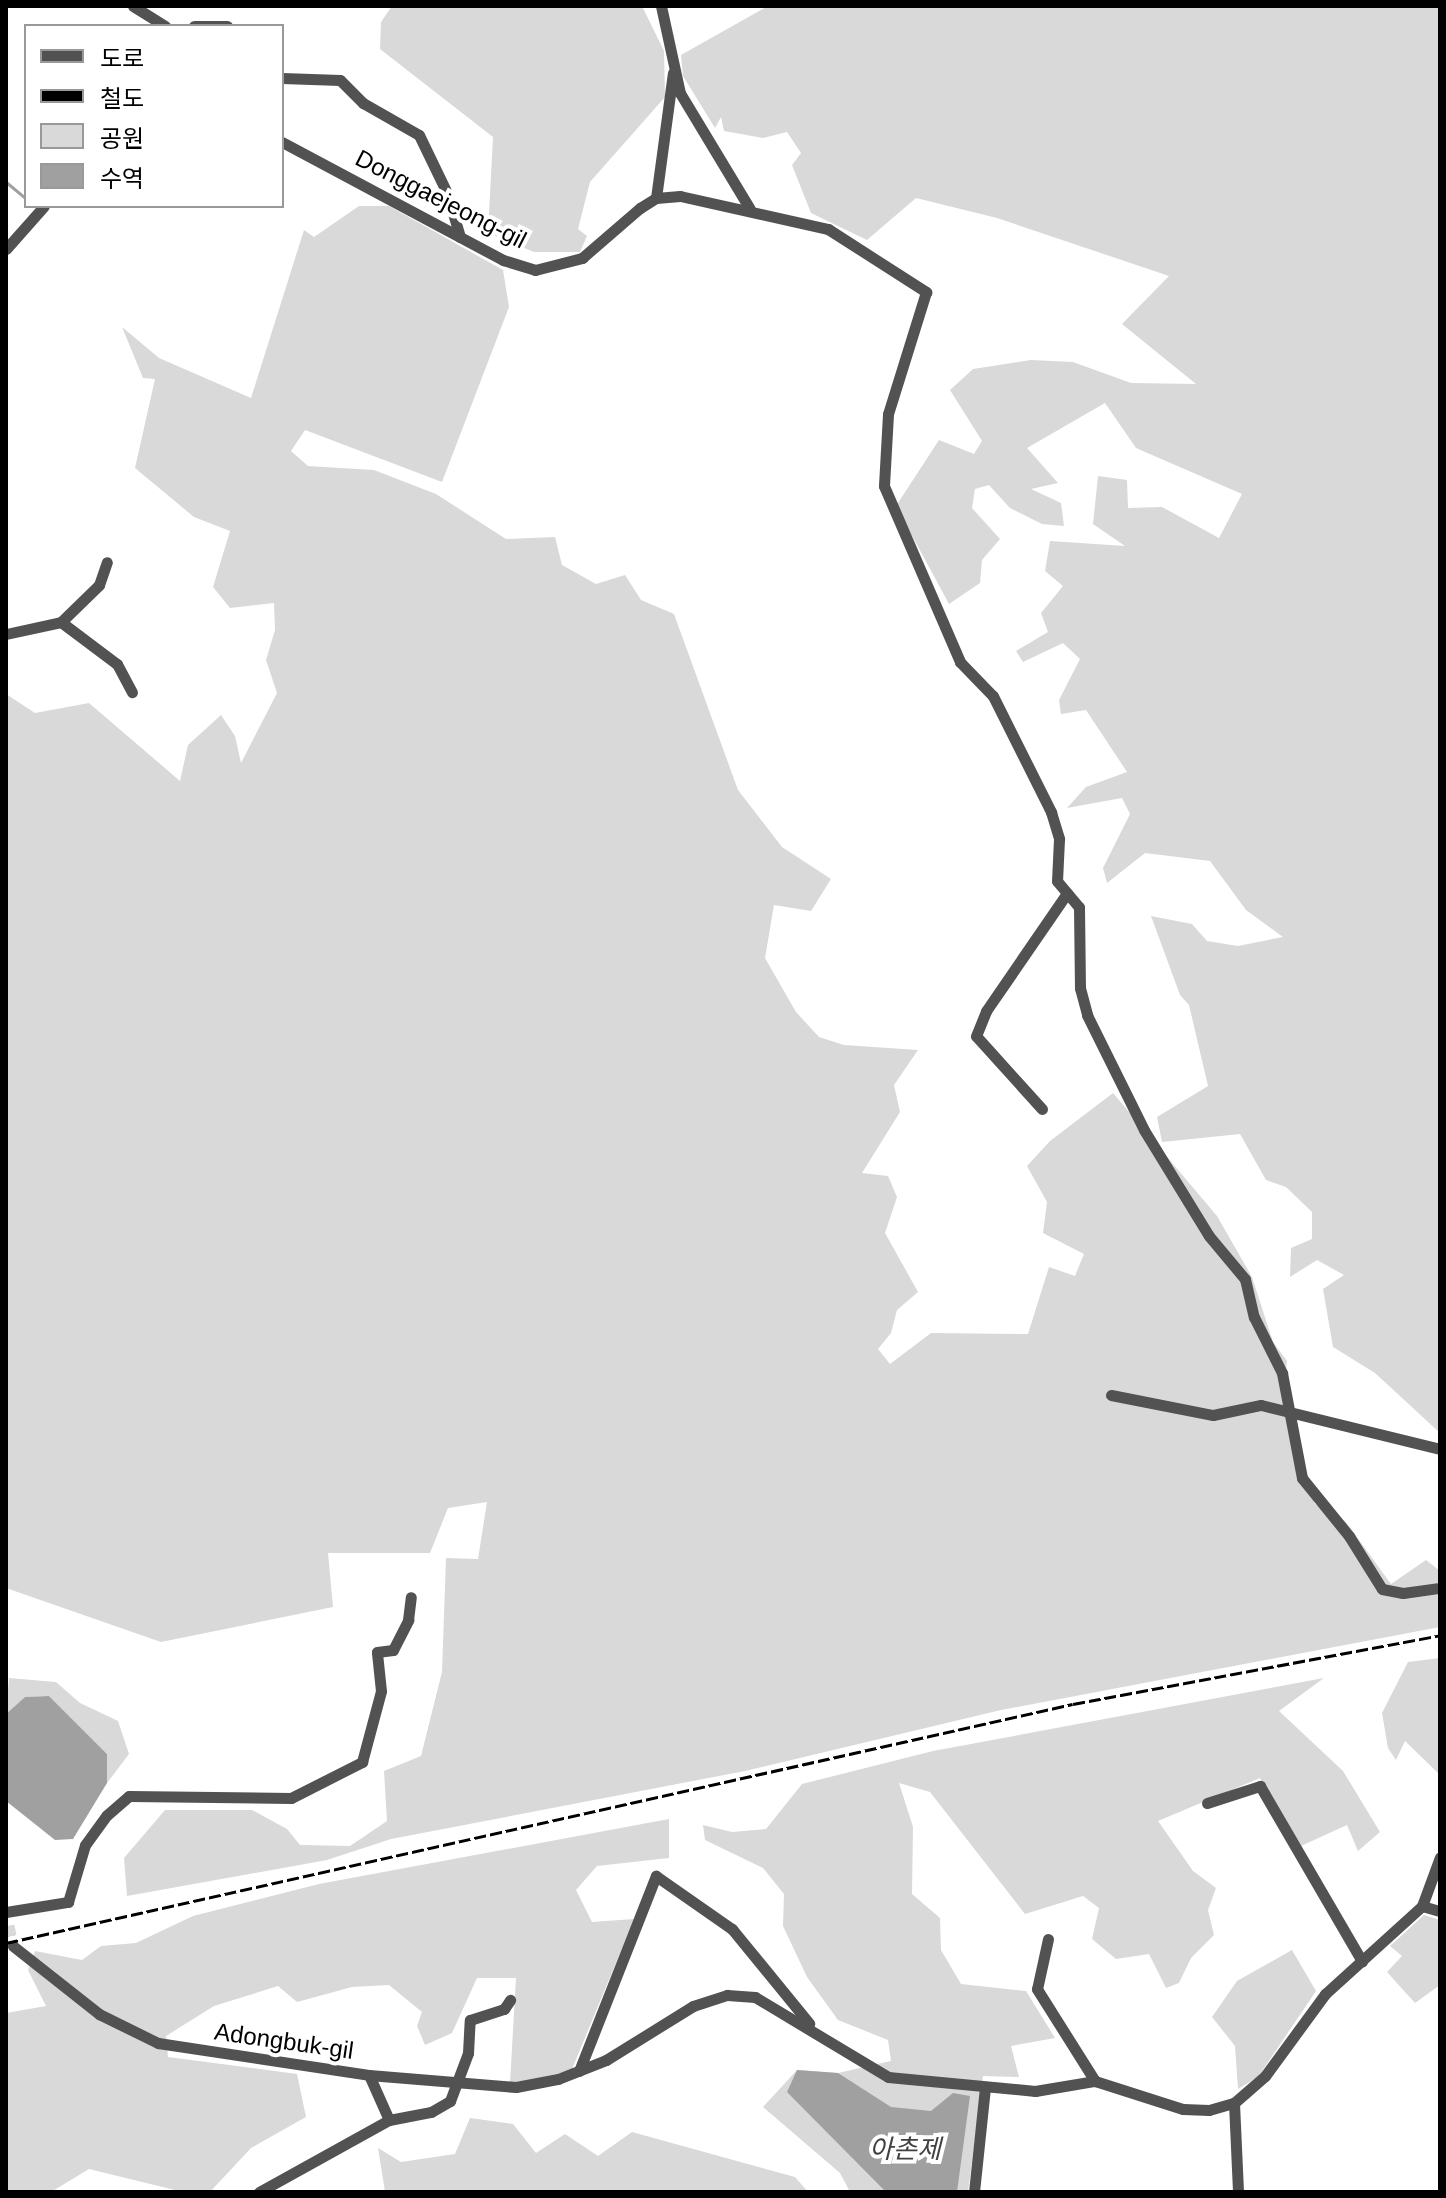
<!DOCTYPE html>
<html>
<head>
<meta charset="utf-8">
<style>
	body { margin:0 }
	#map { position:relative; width:1446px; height:2198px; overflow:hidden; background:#fff; font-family:Arial,"Noto Sans KR",sans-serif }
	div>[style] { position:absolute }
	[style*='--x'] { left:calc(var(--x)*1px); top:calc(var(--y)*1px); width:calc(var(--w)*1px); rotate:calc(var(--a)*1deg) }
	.green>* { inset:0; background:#d9d9d9 }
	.water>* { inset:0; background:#a0a0a0 }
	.stream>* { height:3px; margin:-1.5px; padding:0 1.5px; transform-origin:1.5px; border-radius:1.5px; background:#a0a0a0 }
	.minor-tunnel>* { height:11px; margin-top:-5.5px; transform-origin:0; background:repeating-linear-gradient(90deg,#d9d9d9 0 11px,transparent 0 16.5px) }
	.minor>* { height:11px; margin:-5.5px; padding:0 5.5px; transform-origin:5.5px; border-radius:5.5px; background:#525252 }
	.rail>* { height:3px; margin-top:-1.5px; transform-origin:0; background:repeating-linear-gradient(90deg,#000 0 12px,transparent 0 16px) }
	span { translate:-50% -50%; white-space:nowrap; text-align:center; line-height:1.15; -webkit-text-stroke:8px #fff; paint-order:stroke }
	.street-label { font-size:24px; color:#000 }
	.water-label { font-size:26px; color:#414141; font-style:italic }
	.frame { position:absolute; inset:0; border:8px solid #000; pointer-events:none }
	.legend { position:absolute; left:24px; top:24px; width:260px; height:184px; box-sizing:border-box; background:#fff; border:2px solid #999; margin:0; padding:10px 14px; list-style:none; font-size:24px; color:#000 }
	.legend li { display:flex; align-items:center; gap:16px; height:40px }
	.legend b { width:40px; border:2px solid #999 }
</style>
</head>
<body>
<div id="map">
	<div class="green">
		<i style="clip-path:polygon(392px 6px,642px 6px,664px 51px,665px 97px,590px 182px,578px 229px,587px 236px,580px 252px,534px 252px,488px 233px,493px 137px,380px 49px,381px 22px)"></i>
		<i style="clip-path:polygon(768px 6px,1440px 6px,1440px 1433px,1375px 1373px,1333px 1347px,1323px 1289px,1344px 1275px,1317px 1260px,1290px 1277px,1291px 1248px,1312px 1239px,1312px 1212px,1286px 1187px,1266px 1180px,1240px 1134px,1162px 1142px,1157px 1117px,1208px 1086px,1189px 1005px,1180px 995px,1151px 916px,1192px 924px,1207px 941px,1238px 946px,1283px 937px,1246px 910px,1210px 861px,1145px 853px,1107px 883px,1103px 868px,1130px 814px,1122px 798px,1067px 808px,1086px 787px,1127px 772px,1086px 710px,1061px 714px,1059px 700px,1080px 659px,1063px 643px,1023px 662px,1016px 651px,1048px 632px,1041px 613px,1063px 586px,1045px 571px,1050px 541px,1125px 546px,1093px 524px,1098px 476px,1127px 480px,1128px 508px,1162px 507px,1219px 538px,1242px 494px,1136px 448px,1105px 403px,1027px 448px,1058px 483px,1031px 489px,1061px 503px,1064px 526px,1042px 524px,1010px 508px,989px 485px,975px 489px,972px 508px,1000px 539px,982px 560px,980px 583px,949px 604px,896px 506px,939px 440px,974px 454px,982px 441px,950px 390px,973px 369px,1031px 360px,1073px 362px,1131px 383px,1196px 384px,1122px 324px,1169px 276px,997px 218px,916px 198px,867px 240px,811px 213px,792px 165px,801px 153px,787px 132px,763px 138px,724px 131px,721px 117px,715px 128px,683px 76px,681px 55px)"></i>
		<i style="clip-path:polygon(359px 206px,389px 206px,503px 270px,509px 307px,442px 482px,305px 430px,291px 451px,308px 466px,374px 470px,436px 494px,506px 539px,555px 537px,562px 565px,596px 584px,625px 575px,641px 600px,674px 614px,738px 790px,782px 847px,831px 879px,811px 911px,774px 905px,765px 958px,796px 1012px,819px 1037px,844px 1045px,918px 1050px,894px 1085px,900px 1112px,862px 1173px,888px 1176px,897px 1197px,885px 1233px,918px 1292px,897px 1310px,891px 1333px,878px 1349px,890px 1364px,931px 1333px,1028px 1334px,1049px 1267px,1075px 1276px,1084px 1254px,1043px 1233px,1047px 1202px,1027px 1166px,1050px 1141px,1113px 1093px,1217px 1216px,1252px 1277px,1273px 1342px,1287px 1361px,1282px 1400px,1315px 1504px,1345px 1521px,1391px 1584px,1426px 1560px,1440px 1571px,1440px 1627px,1001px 1710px,745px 1771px,391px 1839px,327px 1860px,127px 1896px,124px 1858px,165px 1810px,252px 1810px,287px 1829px,300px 1845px,350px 1846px,387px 1821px,384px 1771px,421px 1756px,442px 1672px,446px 1558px,478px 1559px,487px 1502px,448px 1508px,430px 1553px,328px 1553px,333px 1607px,161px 1642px,6px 1588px,6px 694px,35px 713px,89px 703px,180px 781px,188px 745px,221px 715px,235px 736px,241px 763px,277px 693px,266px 660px,275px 630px,274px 603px,230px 608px,213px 587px,230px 531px,194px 517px,135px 468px,155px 379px,143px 378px,122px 327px,159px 358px,251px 398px,304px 230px,314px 237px)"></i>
		<i style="clip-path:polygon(1440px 1658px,1440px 1775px,1405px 1741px,1396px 1760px,1388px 1748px,1382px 1713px,1408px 1662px)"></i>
		<i style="clip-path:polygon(9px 1678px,56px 1682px,80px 1703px,118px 1721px,129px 1754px,107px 1783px,107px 1754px,49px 1696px,25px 1697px,6px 1714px)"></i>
		<i style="clip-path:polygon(1324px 1678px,1279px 1711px,1343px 1771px,1380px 1832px,1358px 1851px,1347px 1825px,1301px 1846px,1260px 1778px,1158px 1821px,1193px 1871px,1216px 1888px,1208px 1910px,1214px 1935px,1191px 1958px,1179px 1983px,1166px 1988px,1149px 1954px,1116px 1959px,1092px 1939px,1099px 1908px,1083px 1896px,1025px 1914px,930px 1792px,899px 1783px,913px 1827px,912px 1894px,940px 1918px,941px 1950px,961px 1984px,1026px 1991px,1055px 2038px,1011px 2046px,1019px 2077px,983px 2076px,968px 2192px,850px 2192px,840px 2173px,763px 2107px,797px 2070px,838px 2073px,891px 2061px,888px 2040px,838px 2020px,807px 1977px,783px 1926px,784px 1894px,763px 1868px,705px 1840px,703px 1825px,732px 1832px,766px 1829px,802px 1784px,933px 1751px)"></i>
		<i style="clip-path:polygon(669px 1819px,669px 1858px,597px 1866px,576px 1890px,592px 1922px,634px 1919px,570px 2074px,510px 2083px,516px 1978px,477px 1978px,452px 2033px,425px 2045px,417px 2026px,422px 2012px,389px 1985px,352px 1987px,297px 2002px,278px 1986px,214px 2006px,166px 2036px,168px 2057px,297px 2074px,306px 2117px,251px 2148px,210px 2192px,183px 2192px,89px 2169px,51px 2192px,6px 2192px,6px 2013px,46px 2006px,28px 1970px,35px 1951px,82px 1960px,101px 1946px,136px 1943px,193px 1916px,319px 1884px)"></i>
		<i style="clip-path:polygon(1424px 1915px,1440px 1920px,1440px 1985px,1415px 2003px,1387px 1972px,1402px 1956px,1390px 1946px)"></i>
		<i style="clip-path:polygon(1292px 1950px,1316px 1991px,1258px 2077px,1238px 2089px,1235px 2046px,1212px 2017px,1237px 1981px)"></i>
		<i style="clip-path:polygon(470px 2118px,513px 2124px,536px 2153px,565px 2134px,598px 2156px,632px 2132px,795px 2177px,808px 2192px,385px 2192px,378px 2148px,401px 2162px,455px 2154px)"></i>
	</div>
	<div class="water">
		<i style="clip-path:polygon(49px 1696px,107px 1754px,107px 1783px,73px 1839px,55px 1840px,6px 1801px,6px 1714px,25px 1697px)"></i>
		<i style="clip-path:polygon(797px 2070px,838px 2073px,891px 2107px,931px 2111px,953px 2093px,970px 2096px,957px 2192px,886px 2192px,787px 2092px)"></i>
	</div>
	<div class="stream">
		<i style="--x:6;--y:182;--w:26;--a:40"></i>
	</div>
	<div class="minor-tunnel">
		<i style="--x:9;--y:1925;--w:21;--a:79"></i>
	</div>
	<div class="minor">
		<i style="--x:133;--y:6;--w:38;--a:32"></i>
		<i style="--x:661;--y:6;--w:89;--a:77.7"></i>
		<i style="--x:680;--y:93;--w:135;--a:58.9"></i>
		<i style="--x:194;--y:26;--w:33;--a:0"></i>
		<i style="--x:282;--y:78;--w:58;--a:2"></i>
		<i style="--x:340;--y:80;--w:33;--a:45"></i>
		<i style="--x:363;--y:103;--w:64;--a:29.7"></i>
		<i style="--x:419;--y:135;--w:64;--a:64.2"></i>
		<i style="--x:447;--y:193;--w:46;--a:73.5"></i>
		<i style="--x:282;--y:142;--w:251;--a:28.1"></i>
		<i style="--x:503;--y:260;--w:34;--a:17"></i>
		<i style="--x:535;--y:270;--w:49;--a:-14.3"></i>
		<i style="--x:582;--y:258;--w:77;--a:-40.8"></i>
		<i style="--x:640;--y:208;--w:19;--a:-32"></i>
		<i style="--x:656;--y:198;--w:24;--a:-5"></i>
		<i style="--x:680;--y:196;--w:152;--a:12.6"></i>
		<i style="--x:828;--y:229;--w:117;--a:32.7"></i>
		<i style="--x:926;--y:292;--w:128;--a:107.3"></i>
		<i style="--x:888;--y:414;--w:72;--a:93.2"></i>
		<i style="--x:884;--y:486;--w:192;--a:66.6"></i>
		<i style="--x:960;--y:662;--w:47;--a:45.9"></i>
		<i style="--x:993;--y:696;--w:130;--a:63.4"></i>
		<i style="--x:1051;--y:812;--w:28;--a:73"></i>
		<i style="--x:1059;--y:839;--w:42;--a:92.7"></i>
		<i style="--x:1057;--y:881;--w:34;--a:50"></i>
		<i style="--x:1079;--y:907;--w:81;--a:89.3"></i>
		<i style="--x:1080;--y:988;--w:28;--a:75"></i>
		<i style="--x:1087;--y:1015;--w:128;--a:63.6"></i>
		<i style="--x:1144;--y:1130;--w:124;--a:58.5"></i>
		<i style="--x:1209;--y:1236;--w:56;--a:50.1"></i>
		<i style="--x:1245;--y:1279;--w:39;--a:77"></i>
		<i style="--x:1254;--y:1317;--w:63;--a:63.4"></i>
		<i style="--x:1282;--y:1373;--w:107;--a:79.2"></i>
		<i style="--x:1302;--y:1478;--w:75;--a:51"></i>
		<i style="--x:1349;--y:1536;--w:62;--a:58.1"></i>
		<i style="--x:1382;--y:1589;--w:21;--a:11"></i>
		<i style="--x:1403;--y:1593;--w:37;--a:-8"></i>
		<i style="--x:656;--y:198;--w:126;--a:-82.3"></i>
		<i style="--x:6;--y:249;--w:57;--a:-48.5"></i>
		<i style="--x:61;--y:622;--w:70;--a:36.9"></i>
		<i style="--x:117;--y:664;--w:32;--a:62"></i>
		<i style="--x:6;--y:634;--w:56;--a:-12.3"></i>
		<i style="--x:61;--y:622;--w:53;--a:-44.2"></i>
		<i style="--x:99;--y:585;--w:24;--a:-71"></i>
		<i style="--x:1042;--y:1109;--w:98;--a:-132.1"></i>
		<i style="--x:976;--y:1036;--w:27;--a:-68"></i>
		<i style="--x:986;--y:1011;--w:143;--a:-55.5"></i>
		<i style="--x:1111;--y:1395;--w:104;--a:11.1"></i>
		<i style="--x:1213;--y:1415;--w:49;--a:-11.8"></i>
		<i style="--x:1261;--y:1405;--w:184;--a:13.8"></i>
		<i style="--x:1207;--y:1803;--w:56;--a:-17.8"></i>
		<i style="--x:1260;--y:1786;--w:203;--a:59.8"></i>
		<i style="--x:1422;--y:1906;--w:19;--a:16"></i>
		<i style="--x:6;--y:1912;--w:63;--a:-9.2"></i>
		<i style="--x:68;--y:1902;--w:59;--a:-73.4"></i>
		<i style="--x:85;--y:1845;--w:37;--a:-54"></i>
		<i style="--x:107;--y:1815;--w:29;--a:-41"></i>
		<i style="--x:129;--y:1796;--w:162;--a:0.7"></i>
		<i style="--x:291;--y:1798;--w:80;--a:-26.9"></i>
		<i style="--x:362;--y:1762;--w:73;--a:-75"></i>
		<i style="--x:381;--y:1691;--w:39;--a:-96"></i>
		<i style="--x:377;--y:1652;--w:16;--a:-7"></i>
		<i style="--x:393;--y:1650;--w:34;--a:-63"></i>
		<i style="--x:408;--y:1620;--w:23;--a:-83"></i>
		<i style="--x:1048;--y:1939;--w:51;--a:102.4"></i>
		<i style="--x:1037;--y:1989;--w:109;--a:57.8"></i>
		<i style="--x:13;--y:1946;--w:110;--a:38.3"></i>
		<i style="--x:99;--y:2014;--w:66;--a:26.2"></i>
		<i style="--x:158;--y:2043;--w:213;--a:8.6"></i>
		<i style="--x:369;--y:2075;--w:147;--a:4.7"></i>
		<i style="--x:516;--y:2087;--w:43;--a:-10.8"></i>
		<i style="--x:558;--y:2079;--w:52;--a:-21.6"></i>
		<i style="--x:606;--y:2060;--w:102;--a:-31.8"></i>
		<i style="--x:693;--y:2006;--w:36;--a:-18"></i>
		<i style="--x:727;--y:1995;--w:28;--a:4"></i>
		<i style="--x:755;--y:1997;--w:155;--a:31"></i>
		<i style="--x:888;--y:2077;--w:148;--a:5.4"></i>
		<i style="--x:1035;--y:2091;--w:61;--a:-9.5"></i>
		<i style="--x:1095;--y:2081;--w:92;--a:17.7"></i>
		<i style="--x:1183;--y:2109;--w:26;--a:2"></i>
		<i style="--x:1209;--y:2110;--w:26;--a:-16"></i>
		<i style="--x:1234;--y:2103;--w:41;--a:-41.1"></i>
		<i style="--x:1265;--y:2076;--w:102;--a:-53.8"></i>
		<i style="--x:1325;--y:1994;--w:131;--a:-42.2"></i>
		<i style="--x:1422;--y:1906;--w:52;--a:-69.8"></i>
		<i style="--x:579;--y:2071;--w:210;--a:-68.5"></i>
		<i style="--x:656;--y:1876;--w:93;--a:34.9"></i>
		<i style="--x:732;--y:1929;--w:122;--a:50.7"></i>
		<i style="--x:369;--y:2075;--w:49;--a:66"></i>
		<i style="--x:1234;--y:2103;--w:89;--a:87.4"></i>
		<i style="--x:259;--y:2192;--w:149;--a:-29"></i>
		<i style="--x:389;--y:2120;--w:43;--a:-10.8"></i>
		<i style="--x:431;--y:2112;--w:22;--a:-30"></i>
		<i style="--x:450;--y:2101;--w:51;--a:-69.4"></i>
		<i style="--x:468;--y:2053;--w:33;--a:-87"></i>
		<i style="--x:470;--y:2020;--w:36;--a:-18"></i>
		<i style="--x:504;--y:2009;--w:11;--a:-56"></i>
		<i style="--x:974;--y:2192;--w:105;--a:-84"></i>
	</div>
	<div class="rail">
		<i style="--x:6;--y:1943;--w:1093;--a:-12.63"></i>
		<i style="--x:1073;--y:1704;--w:373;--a:-10.6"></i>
	</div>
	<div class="street-label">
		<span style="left:441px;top:199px;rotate:27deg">Donggaejeong-gil</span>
		<span style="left:284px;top:2041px;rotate:8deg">Adongbuk-gil</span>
	</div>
	<div class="water-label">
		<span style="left:905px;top:2150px">아촌제</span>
	</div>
	<div class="frame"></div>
	<ul class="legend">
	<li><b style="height:10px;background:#525252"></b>도로</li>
	<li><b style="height:10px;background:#000"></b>철도</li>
	<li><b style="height:22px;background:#d9d9d9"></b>공원</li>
	<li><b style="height:22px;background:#a0a0a0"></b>수역</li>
	</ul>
</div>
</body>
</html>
